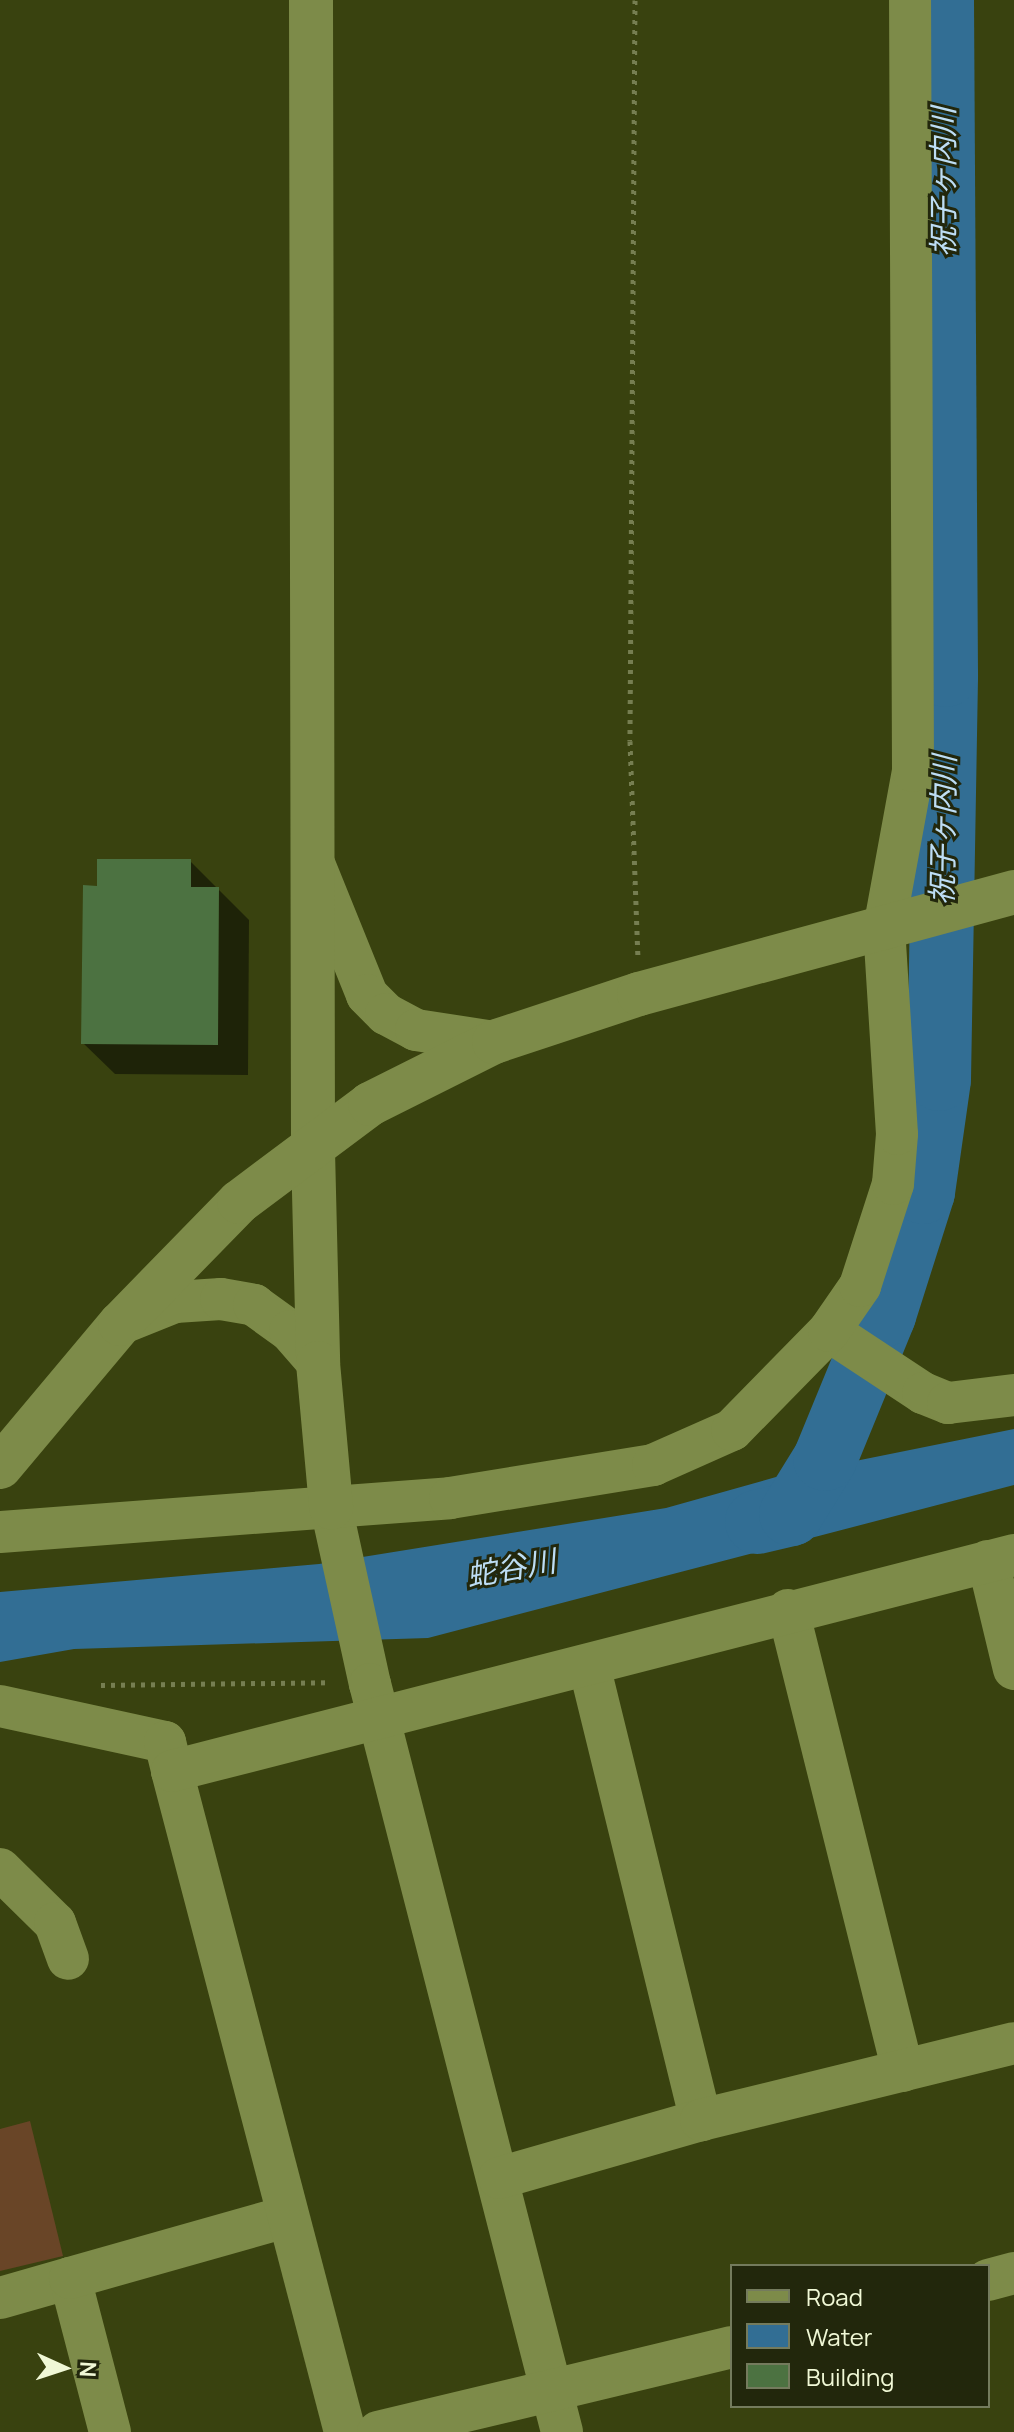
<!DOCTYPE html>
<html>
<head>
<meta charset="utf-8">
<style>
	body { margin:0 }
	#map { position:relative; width:1014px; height:2432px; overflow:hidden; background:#39420f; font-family:Manrope,"Noto Sans JP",sans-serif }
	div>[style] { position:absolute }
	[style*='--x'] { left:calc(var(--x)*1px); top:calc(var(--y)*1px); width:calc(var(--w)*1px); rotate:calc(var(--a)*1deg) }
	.green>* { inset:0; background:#694527 }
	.water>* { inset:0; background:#326e94 }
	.shadow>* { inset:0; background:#0007 }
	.river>* { height:64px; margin:-32px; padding:0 32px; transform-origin:32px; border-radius:32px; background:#326e94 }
	.building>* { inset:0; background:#4c7241 }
	.path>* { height:5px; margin-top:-2.5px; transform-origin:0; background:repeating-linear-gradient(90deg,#767e51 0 4px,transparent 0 10px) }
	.minor>* { height:42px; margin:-21px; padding:0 21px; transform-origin:21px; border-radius:21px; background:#7d8b49 }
	.tertiary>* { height:44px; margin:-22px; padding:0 22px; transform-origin:22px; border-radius:22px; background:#7d8b49 }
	span { translate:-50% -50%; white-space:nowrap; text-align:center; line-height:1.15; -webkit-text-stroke:6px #22270c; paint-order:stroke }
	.water-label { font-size:30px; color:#bdddf4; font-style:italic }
	.legend { position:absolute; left:730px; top:2264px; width:260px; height:144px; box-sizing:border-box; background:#22270c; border:2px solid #747b5d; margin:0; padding:10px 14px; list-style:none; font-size:24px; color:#f0f8d6 }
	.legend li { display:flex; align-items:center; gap:16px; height:40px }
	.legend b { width:40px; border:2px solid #747b5d }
	.north { position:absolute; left:24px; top:2328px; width:80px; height:80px; -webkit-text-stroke:6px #22270c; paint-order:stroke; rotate:93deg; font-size:22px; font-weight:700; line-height:32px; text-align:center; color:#f0f8d6 }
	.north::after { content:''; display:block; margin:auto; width:28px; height:36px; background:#f0f8d6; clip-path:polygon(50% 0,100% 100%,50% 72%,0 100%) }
</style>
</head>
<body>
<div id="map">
	<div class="green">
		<i style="clip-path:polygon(30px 2121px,63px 2256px,0 2271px,0 2129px)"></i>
	</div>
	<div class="water">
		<i style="clip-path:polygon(1014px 1429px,1014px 1485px,428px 1638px,74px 1649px,0 1662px,0 1592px,319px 1564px,666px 1508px,776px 1477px)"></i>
	</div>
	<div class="shadow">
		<i style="clip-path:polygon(190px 861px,249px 920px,248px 1075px,115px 1074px,83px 1043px,99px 888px)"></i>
	</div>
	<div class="river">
		<i style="--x:757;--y:1522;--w:35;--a:-13"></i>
		<i style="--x:791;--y:1514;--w:65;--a:-58.3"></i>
		<i style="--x:825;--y:1459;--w:156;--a:-67.7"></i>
		<i style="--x:884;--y:1315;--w:129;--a:-72.4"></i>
		<i style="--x:923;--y:1192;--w:114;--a:-81.9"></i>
		<i style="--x:939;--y:1079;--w:404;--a:-89"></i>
		<i style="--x:946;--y:675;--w:675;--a:-90.34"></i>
	</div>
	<div class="building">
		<i style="clip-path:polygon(97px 859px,191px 859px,191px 887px,219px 887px,218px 1045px,81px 1044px,83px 885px,97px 886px)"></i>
	</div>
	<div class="path">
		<i style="--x:635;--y:0;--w:741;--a:90.39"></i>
		<i style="--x:630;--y:741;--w:214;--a:87.9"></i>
		<i style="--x:101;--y:1685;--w:230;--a:-0.7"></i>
	</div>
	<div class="minor">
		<i style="--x:315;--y:866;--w:139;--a:68"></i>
		<i style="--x:367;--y:995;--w:27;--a:45"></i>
		<i style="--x:386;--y:1014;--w:34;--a:28"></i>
		<i style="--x:416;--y:1030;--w:79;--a:8.7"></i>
		<i style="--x:120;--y:1324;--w:59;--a:-21.8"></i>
		<i style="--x:175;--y:1302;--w:46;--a:-3.7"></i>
		<i style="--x:221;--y:1299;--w:34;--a:10"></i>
		<i style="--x:254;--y:1305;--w:44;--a:35.8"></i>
		<i style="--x:290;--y:1331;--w:43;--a:48.8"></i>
		<i style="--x:829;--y:1331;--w:113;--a:33.4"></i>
		<i style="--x:923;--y:1393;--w:27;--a:22"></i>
		<i style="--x:948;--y:1403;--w:66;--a:-6.9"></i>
		<i style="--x:331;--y:1507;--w:181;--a:77.6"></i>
		<i style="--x:370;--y:1684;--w:772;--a:75.6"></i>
		<i style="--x:0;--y:1532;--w:451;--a:-4.3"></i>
		<i style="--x:450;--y:1498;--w:206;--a:-9.2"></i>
		<i style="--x:653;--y:1465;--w:86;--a:-23.9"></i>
		<i style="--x:732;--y:1430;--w:139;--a:-45.6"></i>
		<i style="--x:829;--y:1331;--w:55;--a:-55.4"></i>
		<i style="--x:860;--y:1286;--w:107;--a:-72.1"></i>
		<i style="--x:893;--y:1184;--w:50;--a:-85.4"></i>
		<i style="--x:897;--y:1134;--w:205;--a:-93.6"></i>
		<i style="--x:884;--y:929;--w:161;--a:-79.6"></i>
		<i style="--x:913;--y:771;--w:771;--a:-90.22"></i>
		<i style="--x:988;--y:1561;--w:111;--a:76.5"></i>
		<i style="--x:788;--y:1610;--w:475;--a:76"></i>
		<i style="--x:589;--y:1665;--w:469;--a:76.2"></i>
		<i style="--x:0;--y:1706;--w:169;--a:12.3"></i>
		<i style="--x:165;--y:1742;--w:30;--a:76"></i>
		<i style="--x:0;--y:1869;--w:77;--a:44.5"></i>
		<i style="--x:55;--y:1923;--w:38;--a:70"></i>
		<i style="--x:499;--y:2178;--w:210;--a:-16"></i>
		<i style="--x:701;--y:2120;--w:322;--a:-13.8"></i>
		<i style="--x:988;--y:2280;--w:27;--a:-15"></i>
		<i style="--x:0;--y:2298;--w:73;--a:-15.9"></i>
		<i style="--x:110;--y:2432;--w:159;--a:-104.6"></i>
		<i style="--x:70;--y:2278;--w:224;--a:-15.8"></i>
		<i style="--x:345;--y:2432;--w:683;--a:-104.67"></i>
		<i style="--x:172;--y:1771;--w:869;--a:-14.39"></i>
		<i style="--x:378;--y:2432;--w:364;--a:-13.5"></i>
	</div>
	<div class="tertiary">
		<i style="--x:311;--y:0;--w:1151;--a:89.9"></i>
		<i style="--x:313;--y:1151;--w:212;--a:88.6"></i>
		<i style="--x:318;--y:1363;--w:145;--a:84.8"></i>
		<i style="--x:0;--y:1467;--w:187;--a:-50"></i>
		<i style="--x:120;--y:1324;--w:170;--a:-45.7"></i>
		<i style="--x:239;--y:1202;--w:164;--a:-36.8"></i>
		<i style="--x:370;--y:1104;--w:139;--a:-26.6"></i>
		<i style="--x:494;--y:1042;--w:153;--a:-18.3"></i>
		<i style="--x:639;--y:994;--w:389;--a:-15.2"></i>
	</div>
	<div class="water-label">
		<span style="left:943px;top:182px;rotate:-90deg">祝子ヶ内川</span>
		<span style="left:943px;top:830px;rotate:-89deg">祝子ヶ内川</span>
		<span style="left:511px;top:1568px;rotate:-10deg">蛇谷川</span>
	</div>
	<ul class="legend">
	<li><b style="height:10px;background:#7d8b49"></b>Road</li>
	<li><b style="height:22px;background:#326e94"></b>Water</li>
	<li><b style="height:22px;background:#4c7241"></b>Building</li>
	</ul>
	<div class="north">N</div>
</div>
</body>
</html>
